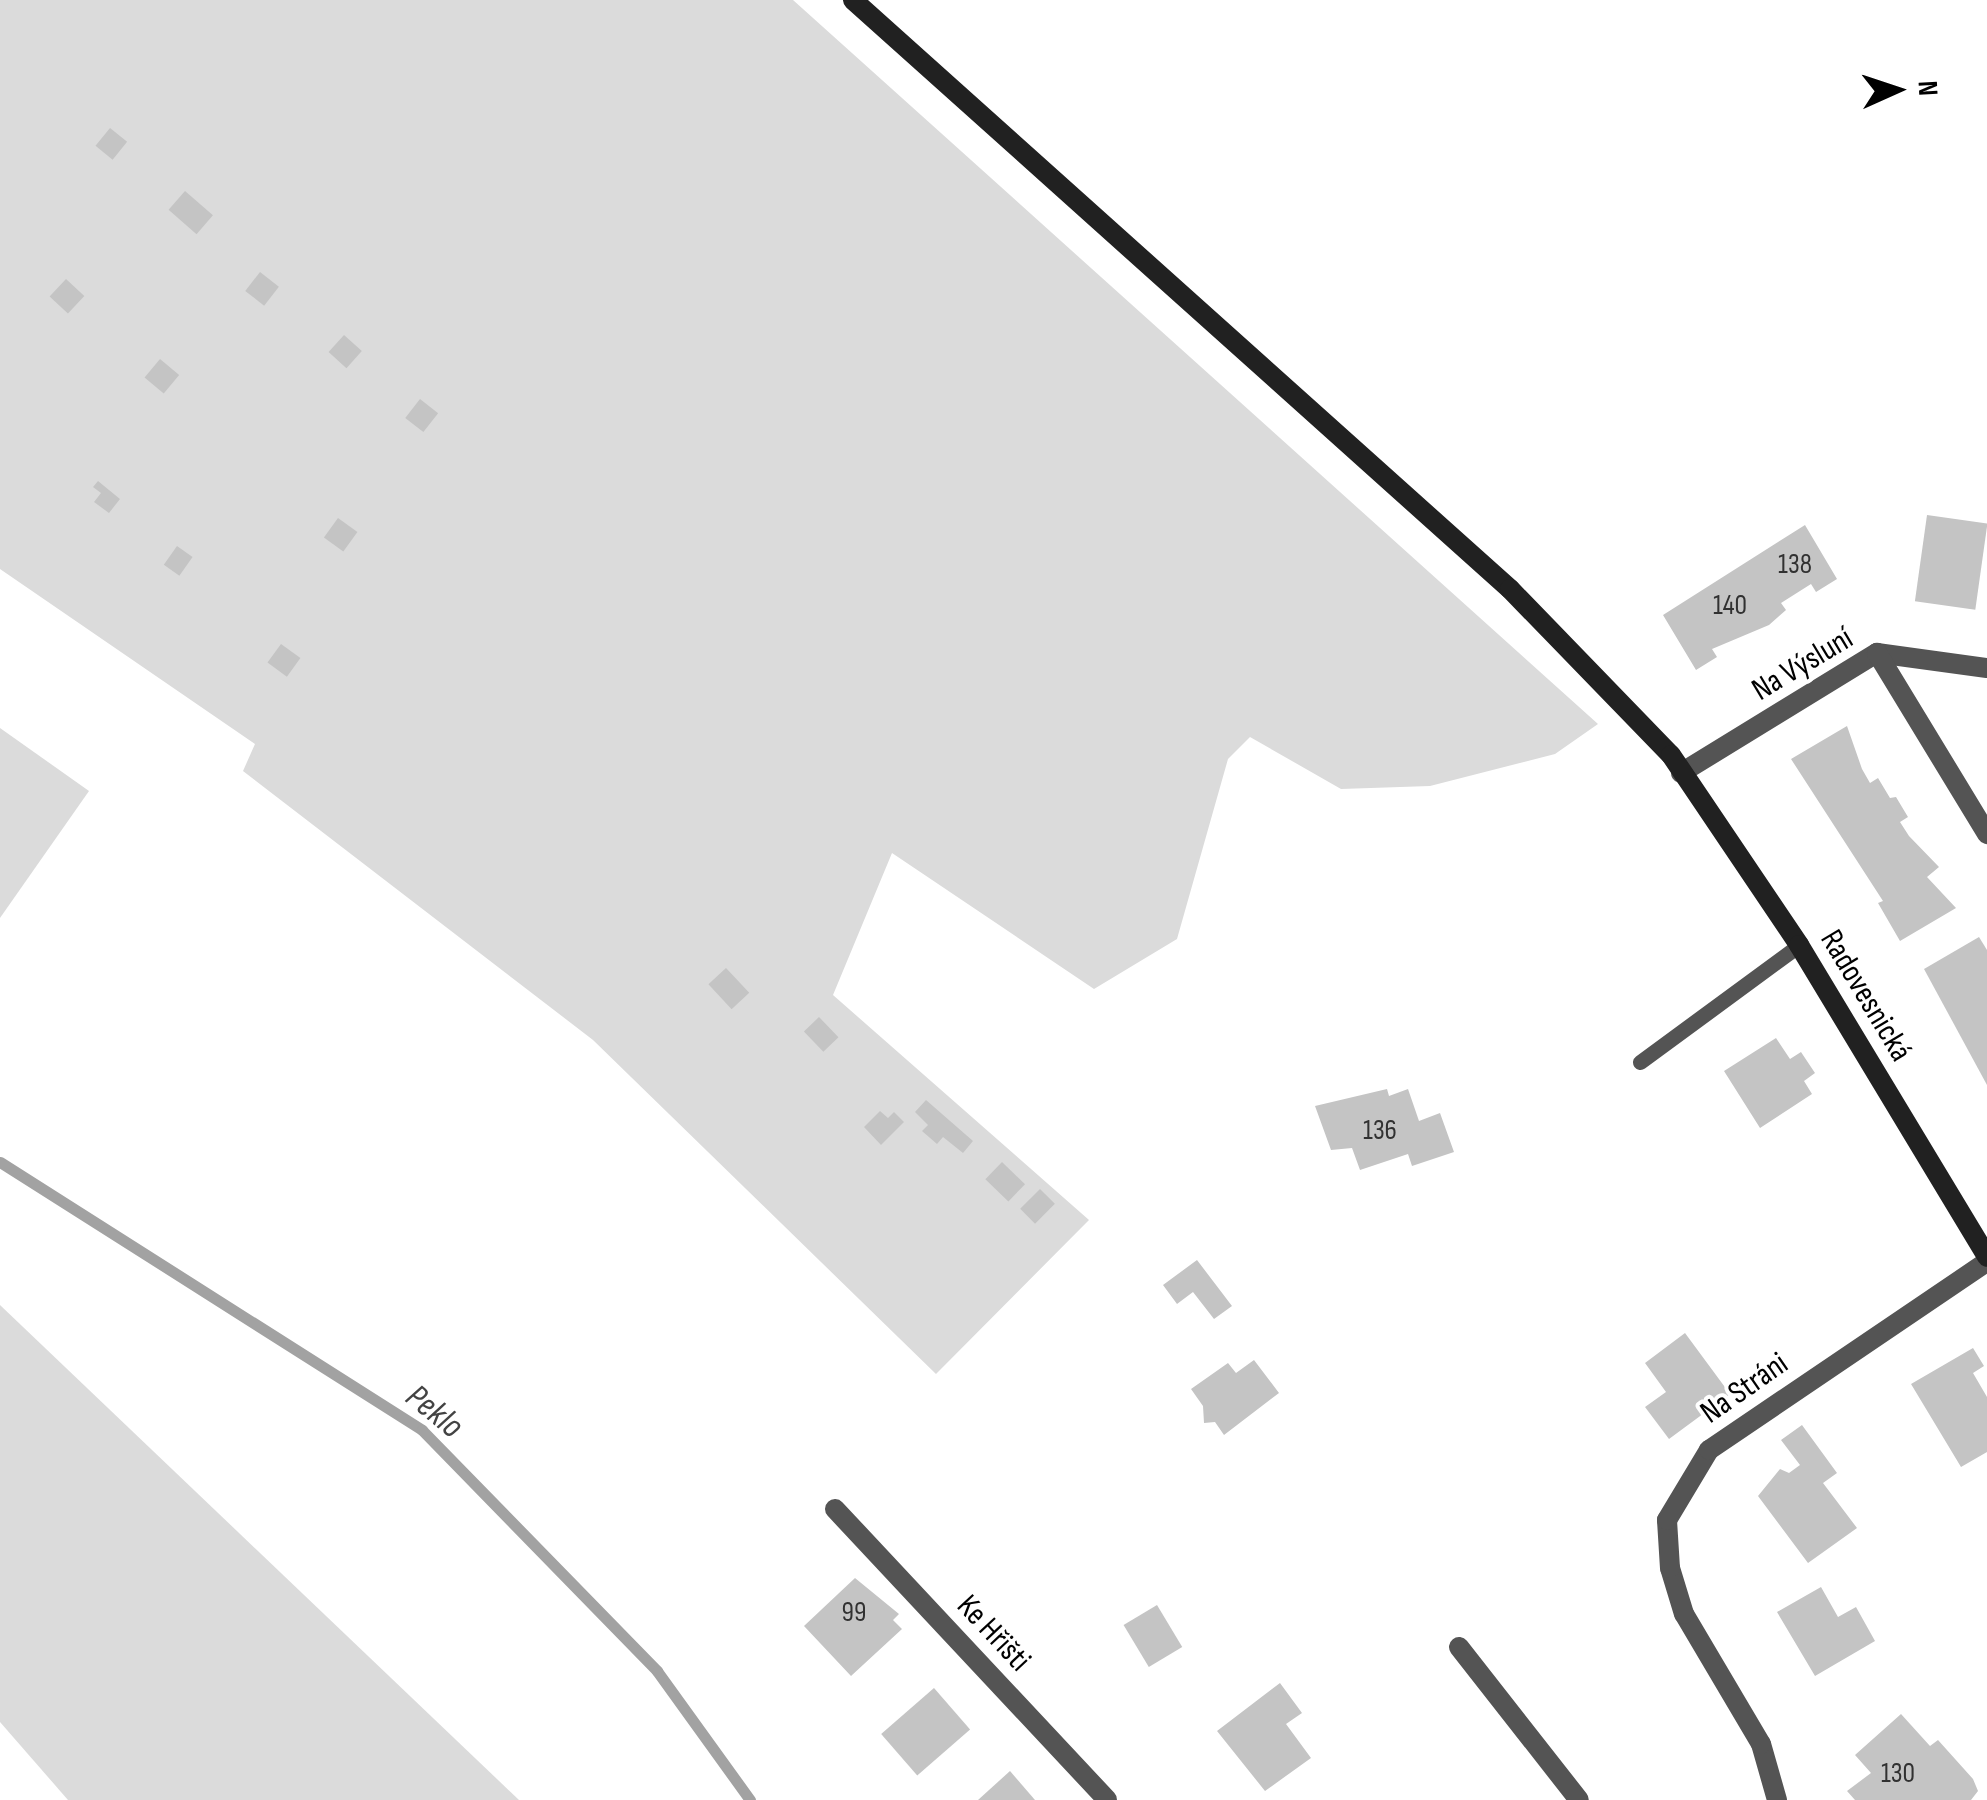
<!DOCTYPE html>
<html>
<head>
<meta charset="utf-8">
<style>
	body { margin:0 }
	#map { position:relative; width:1987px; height:1800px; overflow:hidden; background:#fff; font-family:"Sofia Sans Condensed",sans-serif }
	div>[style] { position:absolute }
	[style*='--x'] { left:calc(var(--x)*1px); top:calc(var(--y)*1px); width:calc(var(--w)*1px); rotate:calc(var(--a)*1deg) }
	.green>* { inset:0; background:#dbdbdb }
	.stream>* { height:11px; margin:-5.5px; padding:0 5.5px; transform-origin:5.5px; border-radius:5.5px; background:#a2a2a2 }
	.building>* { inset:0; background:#c4c4c4; transform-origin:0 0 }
	.lane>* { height:15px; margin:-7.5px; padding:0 7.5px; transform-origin:7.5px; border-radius:7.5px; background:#545454 }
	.street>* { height:20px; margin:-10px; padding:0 10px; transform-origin:10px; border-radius:10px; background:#545454 }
	.secondary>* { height:20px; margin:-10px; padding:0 10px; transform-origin:10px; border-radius:10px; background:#212121 }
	span { translate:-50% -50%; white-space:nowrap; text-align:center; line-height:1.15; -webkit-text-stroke:8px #fff; paint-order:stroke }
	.number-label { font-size:28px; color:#313131 }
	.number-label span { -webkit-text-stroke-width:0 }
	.street-label { font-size:32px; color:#000 }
	.water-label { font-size:35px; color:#434343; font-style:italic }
	.north { position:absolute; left:1847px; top:40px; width:100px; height:100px; -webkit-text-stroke:8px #fff; paint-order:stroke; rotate:87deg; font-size:28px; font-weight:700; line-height:40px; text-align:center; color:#000 }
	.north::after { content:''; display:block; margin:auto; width:35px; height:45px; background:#000; clip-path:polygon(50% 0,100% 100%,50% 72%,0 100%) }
</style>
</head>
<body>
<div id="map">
	<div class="green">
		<i style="clip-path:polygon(0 0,793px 0,1598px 724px,1555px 754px,1430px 786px,1341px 789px,1250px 737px,1228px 759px,1177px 939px,1094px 989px,892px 853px,833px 995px,1089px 1220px,936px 1374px,593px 1040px,243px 771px,255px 744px,0 569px)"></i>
		<i style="clip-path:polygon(0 728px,89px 791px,0 918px)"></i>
		<i style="clip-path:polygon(0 1305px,519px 1800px,68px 1800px,0 1722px)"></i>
	</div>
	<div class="stream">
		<i style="--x:0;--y:1162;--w:500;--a:32.4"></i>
		<i style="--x:422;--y:1430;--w:337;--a:45.7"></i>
		<i style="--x:657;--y:1671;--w:159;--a:54.2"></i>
	</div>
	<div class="building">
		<i style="left:110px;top:128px;width:22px;height:23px;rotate:39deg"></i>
		<i style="left:185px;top:191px;width:37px;height:25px;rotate:41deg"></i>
		<i style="left:260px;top:272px;width:24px;height:24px;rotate:38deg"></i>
		<i style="left:66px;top:279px;width:25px;height:24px;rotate:43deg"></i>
		<i style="left:344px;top:335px;width:24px;height:23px;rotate:42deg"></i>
		<i style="left:160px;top:359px;width:25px;height:24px;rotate:40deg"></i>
		<i style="left:420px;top:399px;width:23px;height:24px;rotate:38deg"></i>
		<i style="clip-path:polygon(98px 481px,120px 499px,109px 513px,94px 502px,101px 493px,93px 487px)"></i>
		<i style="left:1927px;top:515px;width:61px;height:87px;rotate:8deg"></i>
		<i style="left:338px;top:518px;width:24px;height:24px;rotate:36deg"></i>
		<i style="clip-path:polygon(1805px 525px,1837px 579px,1816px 592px,1811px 584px,1781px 603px,1786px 610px,1769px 625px,1712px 649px,1717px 657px,1696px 670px,1663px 615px)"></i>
		<i style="left:177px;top:546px;width:19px;height:23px;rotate:35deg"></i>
		<i style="left:281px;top:644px;width:24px;height:23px;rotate:36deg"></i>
		<i style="clip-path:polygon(1847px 726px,1862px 769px,1870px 783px,1878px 778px,1890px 798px,1896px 797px,1908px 817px,1900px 822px,1909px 836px,1939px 867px,1927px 877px,1956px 908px,1900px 941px,1878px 903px,1883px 901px,1791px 759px)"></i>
		<i style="clip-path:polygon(1979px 937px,1987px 950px,1987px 1085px,1924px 969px)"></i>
		<i style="left:726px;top:968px;width:34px;height:24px;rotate:47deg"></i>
		<i style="left:819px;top:1017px;width:28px;height:21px;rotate:46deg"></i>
		<i style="clip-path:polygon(1776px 1038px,1790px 1059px,1801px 1052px,1815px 1073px,1804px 1081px,1812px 1094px,1760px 1128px,1724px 1071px)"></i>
		<i style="clip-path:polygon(1387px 1089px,1389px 1096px,1408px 1089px,1419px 1121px,1440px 1113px,1454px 1152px,1412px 1166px,1408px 1154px,1360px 1170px,1352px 1148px,1331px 1150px,1315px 1106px)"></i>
		<i style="clip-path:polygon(926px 1100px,973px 1141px,963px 1153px,943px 1137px,937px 1144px,922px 1131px,928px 1125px,915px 1112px)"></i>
		<i style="clip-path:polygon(880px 1111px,888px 1118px,894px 1112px,904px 1122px,881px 1145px,864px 1127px)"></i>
		<i style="left:1002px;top:1162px;width:32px;height:24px;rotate:44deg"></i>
		<i style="left:1040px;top:1189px;width:21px;height:28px;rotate:45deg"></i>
		<i style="clip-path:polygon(1197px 1260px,1232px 1306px,1214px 1319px,1193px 1292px,1177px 1304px,1163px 1285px)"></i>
		<i style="clip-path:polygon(1685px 1333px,1730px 1394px,1669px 1439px,1645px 1407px,1666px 1392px,1645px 1363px)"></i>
		<i style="clip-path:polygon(1973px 1348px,1984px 1366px,1973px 1373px,1987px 1397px,1987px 1452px,1961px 1467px,1911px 1384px)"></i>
		<i style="clip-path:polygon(1254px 1360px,1279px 1393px,1224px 1435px,1215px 1422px,1204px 1423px,1203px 1406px,1191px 1389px,1228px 1363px,1236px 1373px)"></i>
		<i style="clip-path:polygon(1802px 1425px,1837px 1473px,1823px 1483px,1857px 1528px,1808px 1563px,1758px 1496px,1780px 1469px,1789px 1473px,1800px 1465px,1781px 1440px)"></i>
		<i style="clip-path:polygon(855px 1578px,899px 1614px,893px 1620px,902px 1629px,851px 1676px,804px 1626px)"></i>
		<i style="clip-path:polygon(1821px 1587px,1838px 1617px,1856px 1607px,1875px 1641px,1815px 1676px,1777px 1612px)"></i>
		<i style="left:1157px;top:1605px;width:49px;height:39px;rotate:59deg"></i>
		<i style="clip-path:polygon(1280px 1683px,1302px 1713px,1286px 1724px,1311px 1758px,1265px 1791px,1217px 1731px)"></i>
		<i style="left:934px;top:1688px;width:55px;height:70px;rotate:49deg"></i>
		<i style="clip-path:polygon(1901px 1714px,1930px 1746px,1938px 1740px,1973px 1779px,1978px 1791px,1971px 1800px,1855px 1800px,1847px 1791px,1871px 1773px,1855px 1755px)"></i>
		<i style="clip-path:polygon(1010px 1771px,1035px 1800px,978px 1800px)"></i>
	</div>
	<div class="lane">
		<i style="--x:1640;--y:1062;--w:197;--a:-36.3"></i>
	</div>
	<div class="street">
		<i style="--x:1877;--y:653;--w:111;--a:7.8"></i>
		<i style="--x:1681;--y:773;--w:230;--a:-31.5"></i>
		<i style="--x:1877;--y:653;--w:212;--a:58.7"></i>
		<i style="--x:835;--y:1509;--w:398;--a:46.9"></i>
		<i style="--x:1459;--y:1647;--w:194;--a:51.9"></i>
		<i style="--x:1777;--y:1800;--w:58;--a:-105.9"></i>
		<i style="--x:1761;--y:1744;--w:151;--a:-120.6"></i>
		<i style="--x:1684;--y:1614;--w:48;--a:-106.9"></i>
		<i style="--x:1670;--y:1568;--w:48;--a:-93.6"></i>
		<i style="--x:1667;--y:1520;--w:82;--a:-59"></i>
		<i style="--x:1709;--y:1450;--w:336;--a:-34.1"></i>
	</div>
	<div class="secondary">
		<i style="--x:853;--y:0;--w:882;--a:41.88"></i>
		<i style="--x:1510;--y:589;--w:231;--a:45.9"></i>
		<i style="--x:1671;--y:755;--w:229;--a:56"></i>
		<i style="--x:1799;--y:945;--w:364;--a:58.9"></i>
	</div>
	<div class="number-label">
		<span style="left:1795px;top:565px">138</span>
		<span style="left:1730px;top:606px">140</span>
		<span style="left:1380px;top:1131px">136</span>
		<span style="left:854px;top:1613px">99</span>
		<span style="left:1898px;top:1774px">130</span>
	</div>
	<div class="street-label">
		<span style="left:1803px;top:665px;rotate:-31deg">Na Výsluní</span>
		<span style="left:1865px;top:996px;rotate:59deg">Radovesnická</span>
		<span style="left:1745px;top:1389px;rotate:-35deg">Na Stráni</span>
		<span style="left:993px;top:1634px;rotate:47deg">Ke Hřišti</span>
	</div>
	<div class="water-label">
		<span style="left:434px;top:1412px;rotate:39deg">Peklo</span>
	</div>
	<div class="north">N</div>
</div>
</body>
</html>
